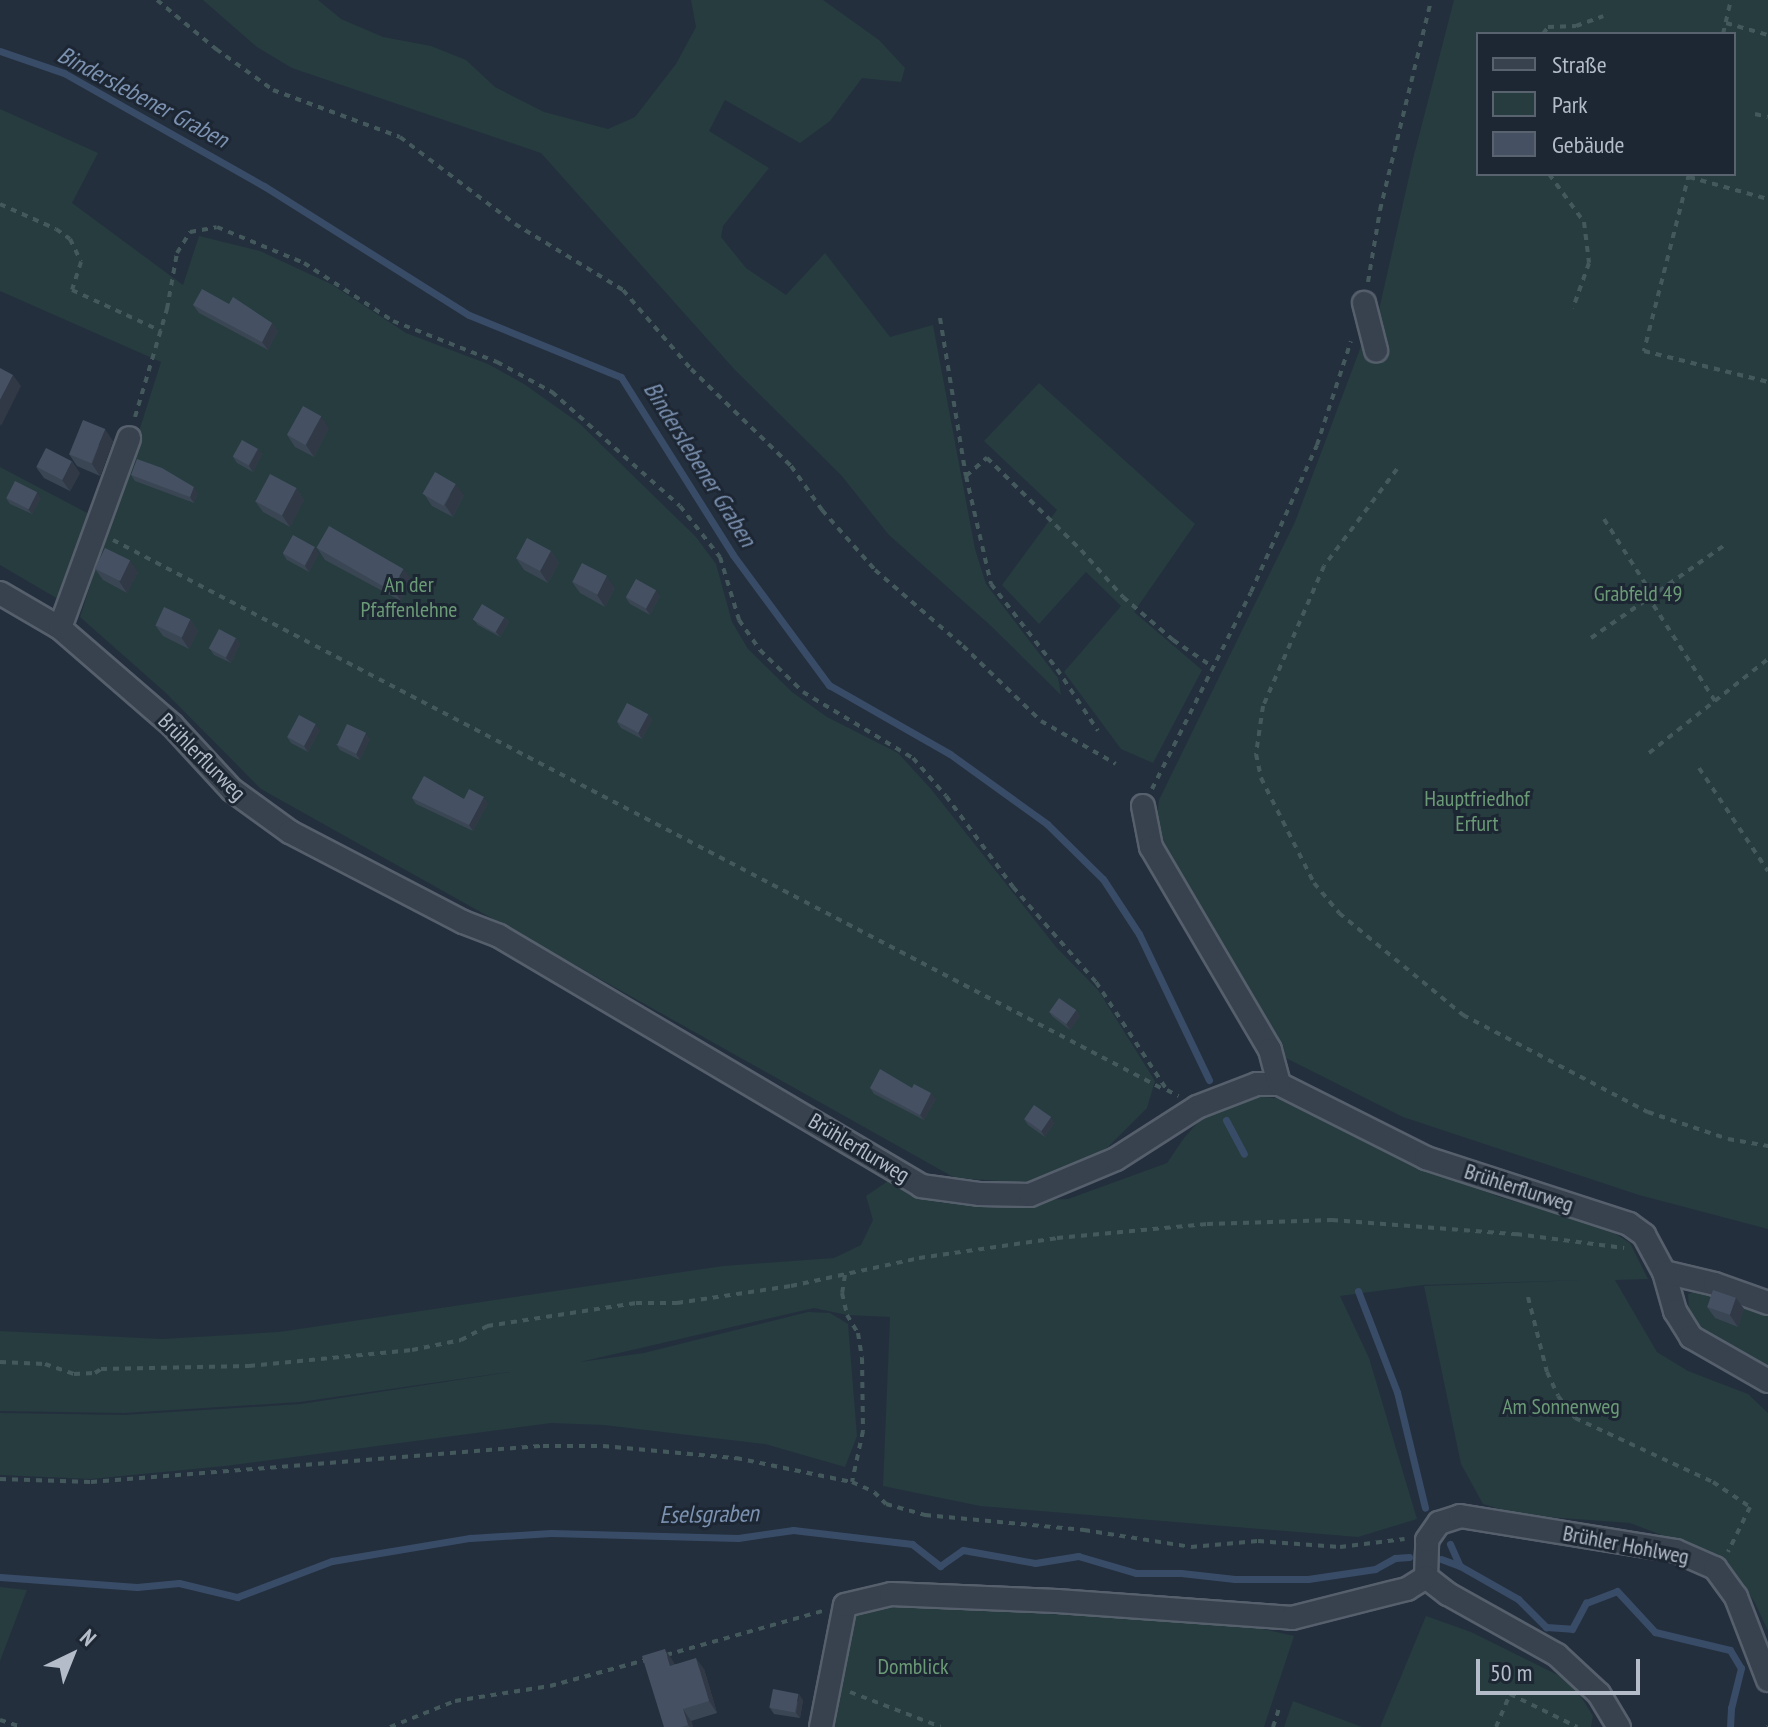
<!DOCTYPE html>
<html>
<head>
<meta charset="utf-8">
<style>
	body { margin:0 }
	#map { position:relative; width:1768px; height:1727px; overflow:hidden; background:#242f3e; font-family:"PT Sans Narrow",sans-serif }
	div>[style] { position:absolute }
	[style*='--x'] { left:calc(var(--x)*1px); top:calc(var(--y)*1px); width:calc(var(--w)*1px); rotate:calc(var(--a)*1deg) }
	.green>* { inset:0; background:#263c3f }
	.stream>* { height:7px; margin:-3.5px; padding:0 3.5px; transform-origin:3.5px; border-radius:3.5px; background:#394c67 }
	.path>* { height:4px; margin-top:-2px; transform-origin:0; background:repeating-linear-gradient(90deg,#44595c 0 6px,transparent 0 12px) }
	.roads { filter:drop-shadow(2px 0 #565f6c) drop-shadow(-2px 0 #565f6c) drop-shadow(0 2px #565f6c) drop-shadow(0 -2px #565f6c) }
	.minor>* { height:22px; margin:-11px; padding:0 11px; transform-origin:11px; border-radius:11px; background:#38414e }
	.wall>* { inset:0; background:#3b4654 }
	.shaded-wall>* { inset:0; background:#303945 }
	.building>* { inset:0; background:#455162; transform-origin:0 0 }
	span { translate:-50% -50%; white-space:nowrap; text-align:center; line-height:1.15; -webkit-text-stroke:6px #1d2633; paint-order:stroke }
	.park-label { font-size:22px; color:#6b9a76 }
	.street-label { font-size:22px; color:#b4bcc9 }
	.water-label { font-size:24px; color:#7c92b1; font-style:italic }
	.legend { position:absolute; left:1476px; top:32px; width:260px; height:144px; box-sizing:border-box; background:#1d2633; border:2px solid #59626f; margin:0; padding:10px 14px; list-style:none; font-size:24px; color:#b4bcc9 }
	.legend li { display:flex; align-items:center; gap:16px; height:40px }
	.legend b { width:40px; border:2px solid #59626f }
	.north { position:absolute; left:32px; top:1615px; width:80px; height:80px; -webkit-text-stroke:6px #1d2633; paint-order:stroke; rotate:43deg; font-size:22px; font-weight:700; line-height:32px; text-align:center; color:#b4bcc9 }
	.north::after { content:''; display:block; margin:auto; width:28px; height:36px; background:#b4bcc9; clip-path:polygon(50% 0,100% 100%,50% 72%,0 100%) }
	.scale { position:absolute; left:1476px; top:1659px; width:164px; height:36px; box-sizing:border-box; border:4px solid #b4bcc9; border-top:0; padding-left:10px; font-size:24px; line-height:28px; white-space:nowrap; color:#b4bcc9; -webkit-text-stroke:6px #1d2633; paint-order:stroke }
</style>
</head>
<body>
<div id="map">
	<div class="green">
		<i style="clip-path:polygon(203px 0,318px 0,341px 19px,383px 37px,431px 46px,466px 60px,495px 87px,544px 112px,608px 129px,635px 117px,676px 64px,696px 27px,691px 0,823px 0,879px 40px,905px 68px,901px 82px,862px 78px,830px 121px,800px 143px,725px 100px,709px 131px,769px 168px,723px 226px,721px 237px,746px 268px,786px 295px,825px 253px,890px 337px,933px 325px,975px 549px,986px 584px,1058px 678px,1061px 695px,990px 625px,889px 535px,841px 475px,735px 370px,541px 153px,292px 68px,257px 47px)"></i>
		<i style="clip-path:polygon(evenodd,1454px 0,1768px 0,1768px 1229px,1639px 1195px,1403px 1117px,1286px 1058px,1172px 864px,1156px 822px,1159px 800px,1295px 522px,1366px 333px,1383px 327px,1379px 310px,1413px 159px,1454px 0,1478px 34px,1734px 34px,1734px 174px,1478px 174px,1478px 34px)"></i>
		<i style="clip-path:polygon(0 109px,98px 153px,72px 203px,183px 285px,199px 236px,260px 251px,331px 284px,406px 333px,488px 364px,524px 384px,579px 423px,696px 537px,716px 564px,732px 622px,748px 649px,792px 692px,827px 717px,898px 753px,931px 789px,1056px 947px,1098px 990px,1155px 1081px,1147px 1108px,1108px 1147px,1083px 1163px,1030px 1183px,955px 1178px,261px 789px,166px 693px,80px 617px,161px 362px,0 291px)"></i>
		<i style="clip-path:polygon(1039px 383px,1195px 524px,1134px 612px,1202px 670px,1153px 763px,1121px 749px,1064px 672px,1121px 606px,1086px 572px,1039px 624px,1002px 585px,1057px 510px,984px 441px)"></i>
		<i style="clip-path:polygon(0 467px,91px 515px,58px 599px,0 565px)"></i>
		<i style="clip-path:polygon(1252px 1096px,1296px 1100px,1400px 1156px,1499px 1197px,1603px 1226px,1630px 1243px,1648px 1279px,1615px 1280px,1657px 1352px,1688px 1371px,1748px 1394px,1768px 1413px,1768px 1631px,1755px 1603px,1732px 1569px,1714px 1555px,1630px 1523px,1520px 1515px,1483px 1504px,1461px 1464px,1424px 1286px,1583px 1280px,1422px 1285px,1340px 1296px,1369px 1358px,1417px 1519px,1358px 1537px,980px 1506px,883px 1486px,890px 1317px,847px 1315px,814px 1308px,580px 1362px,644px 1353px,808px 1312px,830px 1313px,848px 1324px,857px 1436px,845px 1467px,765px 1444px,604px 1425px,551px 1423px,225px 1466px,91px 1479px,0 1475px,0 1413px,124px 1415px,301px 1404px,523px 1370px,300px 1402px,124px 1413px,0 1411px,0 1331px,162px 1339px,279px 1332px,723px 1266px,834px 1258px,861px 1245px,873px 1220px,866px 1196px,891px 1179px,942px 1203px,1068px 1199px,1167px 1163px,1184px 1138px,1208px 1111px)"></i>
		<i style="clip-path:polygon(1703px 1288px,1768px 1310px,1768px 1366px,1702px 1332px,1689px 1311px,1688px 1294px)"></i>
		<i style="clip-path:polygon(0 1587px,27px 1590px,0 1661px)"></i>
		<i style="clip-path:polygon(879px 1605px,1241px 1624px,1294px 1636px,1264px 1727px,828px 1727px,849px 1619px,862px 1608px)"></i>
		<i style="clip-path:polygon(1426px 1616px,1471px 1632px,1572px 1682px,1593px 1716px,1591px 1727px,1380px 1727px)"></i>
		<i style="clip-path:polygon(1293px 1701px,1362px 1727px,1284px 1727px)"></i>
	</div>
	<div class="stream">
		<i style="--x:0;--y:51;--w:68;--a:19"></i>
		<i style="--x:64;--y:73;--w:230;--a:29.5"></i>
		<i style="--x:264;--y:186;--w:242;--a:32.2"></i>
		<i style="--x:469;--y:315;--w:164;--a:22.2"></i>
		<i style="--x:621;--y:377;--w:210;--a:57.8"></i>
		<i style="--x:733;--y:555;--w:162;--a:53.6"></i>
		<i style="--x:829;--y:685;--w:139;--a:29.7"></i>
		<i style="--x:950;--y:754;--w:120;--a:35.8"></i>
		<i style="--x:1047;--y:824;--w:78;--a:44.5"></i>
		<i style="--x:1103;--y:879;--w:66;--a:56.8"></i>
		<i style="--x:1139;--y:934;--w:162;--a:64.4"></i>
		<i style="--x:1226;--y:1120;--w:38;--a:62"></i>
		<i style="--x:1358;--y:1291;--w:108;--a:68.9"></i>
		<i style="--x:1397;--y:1392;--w:119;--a:76.4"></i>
		<i style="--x:1450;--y:1544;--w:24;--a:66"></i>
		<i style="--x:1441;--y:1559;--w:20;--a:20"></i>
		<i style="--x:1460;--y:1566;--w:67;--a:29.6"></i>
		<i style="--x:1518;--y:1599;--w:40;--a:45"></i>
		<i style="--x:1546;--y:1627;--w:26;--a:4"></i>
		<i style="--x:1572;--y:1629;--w:30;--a:-62"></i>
		<i style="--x:1586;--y:1603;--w:33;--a:-21"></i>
		<i style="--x:1617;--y:1591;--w:56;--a:47.2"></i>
		<i style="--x:1655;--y:1632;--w:77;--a:13.5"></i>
		<i style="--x:1730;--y:1650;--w:21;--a:59"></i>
		<i style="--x:1741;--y:1668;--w:41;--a:104"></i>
		<i style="--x:1731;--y:1708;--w:19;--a:93"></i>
		<i style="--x:0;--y:1577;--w:137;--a:4.2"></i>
		<i style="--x:137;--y:1587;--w:42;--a:-5.4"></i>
		<i style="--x:179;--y:1583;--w:60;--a:13.6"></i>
		<i style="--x:237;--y:1597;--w:102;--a:-20.8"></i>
		<i style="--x:332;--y:1561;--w:140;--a:-9.5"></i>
		<i style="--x:470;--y:1538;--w:81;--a:-3.5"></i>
		<i style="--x:551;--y:1533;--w:187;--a:1.5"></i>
		<i style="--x:738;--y:1538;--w:56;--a:-8.3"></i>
		<i style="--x:793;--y:1530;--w:120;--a:6.7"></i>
		<i style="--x:912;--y:1544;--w:36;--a:38"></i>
		<i style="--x:940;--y:1566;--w:28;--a:-35"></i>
		<i style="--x:963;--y:1550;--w:73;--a:10.2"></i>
		<i style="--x:1035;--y:1563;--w:44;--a:-9.2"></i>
		<i style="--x:1078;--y:1556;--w:60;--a:16.3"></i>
		<i style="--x:1136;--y:1573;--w:45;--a:0"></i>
		<i style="--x:1181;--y:1573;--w:54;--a:6.3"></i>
		<i style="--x:1235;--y:1579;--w:73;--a:0"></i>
		<i style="--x:1308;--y:1579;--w:68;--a:-8.5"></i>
		<i style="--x:1375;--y:1569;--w:23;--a:-29"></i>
		<i style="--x:1395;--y:1558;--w:14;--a:-4"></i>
	</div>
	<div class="path">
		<i style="--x:157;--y:0;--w:77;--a:39.7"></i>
		<i style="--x:216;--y:49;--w:70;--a:35.7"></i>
		<i style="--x:273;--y:90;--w:135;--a:20.3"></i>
		<i style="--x:400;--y:137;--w:144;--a:37.1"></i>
		<i style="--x:515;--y:224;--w:127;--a:31.4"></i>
		<i style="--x:623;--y:290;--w:104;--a:49.3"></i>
		<i style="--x:691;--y:369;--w:139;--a:44.1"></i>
		<i style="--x:791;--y:466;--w:54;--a:54.8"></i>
		<i style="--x:822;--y:510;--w:80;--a:48.5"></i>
		<i style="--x:875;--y:570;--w:116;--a:40.8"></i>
		<i style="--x:963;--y:646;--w:108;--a:43.9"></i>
		<i style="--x:1041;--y:721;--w:86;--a:29.8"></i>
		<i style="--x:1726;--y:23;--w:44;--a:15.9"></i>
		<i style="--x:1543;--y:34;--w:9;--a:-54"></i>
		<i style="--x:1548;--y:27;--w:28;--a:-2"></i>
		<i style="--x:1576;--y:26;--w:29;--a:-20"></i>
		<i style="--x:1723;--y:34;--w:35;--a:-77"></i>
		<i style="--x:1755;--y:114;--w:13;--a:13"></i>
		<i style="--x:1549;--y:174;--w:59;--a:53.9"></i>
		<i style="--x:1584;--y:222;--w:41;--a:83"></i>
		<i style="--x:1589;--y:263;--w:48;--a:109.6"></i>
		<i style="--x:1689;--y:174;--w:183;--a:104.3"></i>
		<i style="--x:1644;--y:351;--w:128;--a:14"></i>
		<i style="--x:1689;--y:177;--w:82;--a:15.6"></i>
		<i style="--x:0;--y:204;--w:61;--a:24.1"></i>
		<i style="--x:56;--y:229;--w:17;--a:36"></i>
		<i style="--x:70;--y:239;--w:25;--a:64"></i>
		<i style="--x:81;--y:262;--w:29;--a:108"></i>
		<i style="--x:72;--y:290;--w:98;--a:24.7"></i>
		<i style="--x:1368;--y:282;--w:73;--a:-80.5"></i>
		<i style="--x:1380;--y:210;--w:216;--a:-76.3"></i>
		<i style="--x:940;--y:318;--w:160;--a:80.7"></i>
		<i style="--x:966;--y:476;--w:111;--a:77"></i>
		<i style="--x:991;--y:584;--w:108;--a:52.2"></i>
		<i style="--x:1057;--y:669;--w:74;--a:56.5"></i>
		<i style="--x:135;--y:417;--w:113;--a:-73.5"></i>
		<i style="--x:167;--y:309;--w:57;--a:-79.9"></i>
		<i style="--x:177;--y:253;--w:25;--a:-58"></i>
		<i style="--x:190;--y:232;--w:27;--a:-10"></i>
		<i style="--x:217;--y:227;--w:94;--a:22.5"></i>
		<i style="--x:304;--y:263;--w:106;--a:33.1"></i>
		<i style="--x:393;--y:321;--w:112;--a:21.5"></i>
		<i style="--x:497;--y:362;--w:63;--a:28.6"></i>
		<i style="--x:552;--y:392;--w:171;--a:41.7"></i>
		<i style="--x:680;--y:506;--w:65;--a:51.9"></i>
		<i style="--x:720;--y:557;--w:66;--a:73.2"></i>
		<i style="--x:739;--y:620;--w:37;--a:55"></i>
		<i style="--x:760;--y:650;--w:60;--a:44.3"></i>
		<i style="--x:803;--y:692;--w:128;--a:31"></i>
		<i style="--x:913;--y:758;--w:50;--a:49"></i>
		<i style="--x:946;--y:796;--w:113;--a:53.6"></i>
		<i style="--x:1013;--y:887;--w:126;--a:48.9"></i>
		<i style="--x:1096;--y:982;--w:129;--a:56.7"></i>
		<i style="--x:1167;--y:1090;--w:13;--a:29"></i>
		<i style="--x:1397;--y:469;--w:121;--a:127"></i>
		<i style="--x:1324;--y:566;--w:153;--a:113.5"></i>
		<i style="--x:1263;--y:706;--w:49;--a:98.3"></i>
		<i style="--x:1256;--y:754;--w:25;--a:78"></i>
		<i style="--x:1261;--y:778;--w:118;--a:63.2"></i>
		<i style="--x:1314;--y:883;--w:39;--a:50"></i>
		<i style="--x:1339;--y:913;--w:161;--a:39.4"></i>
		<i style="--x:1463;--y:1015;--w:209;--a:27.7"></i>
		<i style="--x:1648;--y:1112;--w:84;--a:18.6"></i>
		<i style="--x:1728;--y:1139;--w:41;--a:9.9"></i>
		<i style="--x:966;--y:476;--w:28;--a:-41"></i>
		<i style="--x:987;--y:458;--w:132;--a:44.4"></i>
		<i style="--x:1081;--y:550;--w:63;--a:48.2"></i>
		<i style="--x:1123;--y:597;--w:66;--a:40.7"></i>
		<i style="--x:1173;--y:640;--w:48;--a:34"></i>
		<i style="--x:1604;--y:519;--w:89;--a:57.4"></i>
		<i style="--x:113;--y:540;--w:1187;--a:27.6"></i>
		<i style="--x:1591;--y:638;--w:70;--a:-34.6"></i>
		<i style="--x:1715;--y:701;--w:122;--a:-122.7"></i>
		<i style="--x:1649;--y:598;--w:94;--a:-35"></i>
		<i style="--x:1649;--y:753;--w:152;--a:-38.3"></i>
		<i style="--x:1699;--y:768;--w:124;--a:56.2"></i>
		<i style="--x:1152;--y:789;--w:220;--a:-63.3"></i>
		<i style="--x:1251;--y:592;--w:161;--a:-65.8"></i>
		<i style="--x:1317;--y:445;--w:109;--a:-71.9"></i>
		<i style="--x:845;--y:1275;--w:18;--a:99"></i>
		<i style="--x:842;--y:1293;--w:23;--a:77"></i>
		<i style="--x:847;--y:1315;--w:21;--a:59"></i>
		<i style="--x:858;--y:1333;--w:25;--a:81"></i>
		<i style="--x:862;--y:1358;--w:73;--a:89.2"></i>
		<i style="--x:863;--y:1431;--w:52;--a:102.2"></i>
		<i style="--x:1528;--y:1297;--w:77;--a:75.8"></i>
		<i style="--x:1547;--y:1372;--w:26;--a:65"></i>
		<i style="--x:1558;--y:1396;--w:28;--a:52"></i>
		<i style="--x:1575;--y:1418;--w:152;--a:24.9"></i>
		<i style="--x:1713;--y:1482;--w:45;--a:34"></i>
		<i style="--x:1750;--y:1507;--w:50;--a:116.1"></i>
		<i style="--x:0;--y:1362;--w:45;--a:2.5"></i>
		<i style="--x:45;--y:1364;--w:31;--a:19"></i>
		<i style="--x:74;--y:1374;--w:21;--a:-3"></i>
		<i style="--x:95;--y:1373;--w:7;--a:-34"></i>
		<i style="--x:101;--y:1369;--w:148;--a:-1.2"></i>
		<i style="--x:249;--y:1366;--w:164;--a:-5.6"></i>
		<i style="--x:412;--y:1350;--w:50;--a:-11.5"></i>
		<i style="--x:461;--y:1340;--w:30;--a:-28"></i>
		<i style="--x:487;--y:1326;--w:151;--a:-8.8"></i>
		<i style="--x:636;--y:1303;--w:41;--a:0"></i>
		<i style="--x:677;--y:1303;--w:115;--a:-8.5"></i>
		<i style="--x:791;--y:1286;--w:131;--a:-12.3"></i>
		<i style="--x:919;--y:1258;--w:139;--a:-8.2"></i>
		<i style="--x:1057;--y:1238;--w:151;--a:-5.3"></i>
		<i style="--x:1207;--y:1224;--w:125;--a:-1.8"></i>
		<i style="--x:1332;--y:1220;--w:185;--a:4.4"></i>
		<i style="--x:1516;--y:1234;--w:109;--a:7.4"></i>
		<i style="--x:0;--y:1479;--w:91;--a:1.9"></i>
		<i style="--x:91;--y:1482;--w:453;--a:-4.6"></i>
		<i style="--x:543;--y:1446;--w:60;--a:0"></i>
		<i style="--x:603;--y:1446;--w:134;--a:5.2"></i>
		<i style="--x:736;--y:1458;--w:118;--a:11.7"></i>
		<i style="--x:852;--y:1482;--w:24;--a:24"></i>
		<i style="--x:874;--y:1492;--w:17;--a:45"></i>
		<i style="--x:886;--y:1504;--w:41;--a:15.8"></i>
		<i style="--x:925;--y:1515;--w:160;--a:5.4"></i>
		<i style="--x:1084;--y:1530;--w:108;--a:9"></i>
		<i style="--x:1191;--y:1547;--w:67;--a:-5.1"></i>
		<i style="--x:1258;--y:1541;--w:82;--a:4.2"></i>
		<i style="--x:1340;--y:1547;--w:65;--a:-7"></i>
		<i style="--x:666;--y:1655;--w:163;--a:-15.7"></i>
		<i style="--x:850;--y:1692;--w:97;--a:21"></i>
		<i style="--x:0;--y:1720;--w:23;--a:18"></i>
		<i style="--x:390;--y:1727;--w:70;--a:-21.8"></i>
		<i style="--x:455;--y:1701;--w:96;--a:-9"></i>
		<i style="--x:550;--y:1686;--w:99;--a:-15.2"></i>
		<i style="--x:1273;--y:1727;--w:20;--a:-72"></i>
		<i style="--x:1496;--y:1727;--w:36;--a:-67"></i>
		<i style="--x:1510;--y:1694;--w:75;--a:26.2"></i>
		<i style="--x:1767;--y:1727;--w:1;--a:-45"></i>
	</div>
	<div class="roads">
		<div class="minor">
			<i style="--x:1364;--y:303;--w:49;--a:75.7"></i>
			<i style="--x:0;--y:593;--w:69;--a:30.3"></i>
			<i style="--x:60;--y:628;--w:148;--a:40.9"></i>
			<i style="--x:172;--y:725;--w:88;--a:47.3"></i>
			<i style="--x:232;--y:790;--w:72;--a:35.9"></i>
			<i style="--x:290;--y:832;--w:195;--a:27.5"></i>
			<i style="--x:463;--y:922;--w:39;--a:21"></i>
			<i style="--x:499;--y:936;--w:490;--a:30.6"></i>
			<i style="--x:921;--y:1186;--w:60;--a:7.7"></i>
			<i style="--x:980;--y:1194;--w:50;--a:1.1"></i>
			<i style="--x:1030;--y:1195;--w:93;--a:-22.7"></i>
			<i style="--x:1116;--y:1159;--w:96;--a:-32.7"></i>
			<i style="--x:1197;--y:1107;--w:64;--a:-21"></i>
			<i style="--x:1257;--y:1084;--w:22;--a:0"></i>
			<i style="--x:1279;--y:1084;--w:165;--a:26.7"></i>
			<i style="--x:1426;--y:1158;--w:213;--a:18"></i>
			<i style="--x:1629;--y:1224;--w:19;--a:36"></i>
			<i style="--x:1644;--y:1235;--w:42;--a:61.6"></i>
			<i style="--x:1664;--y:1272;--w:41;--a:74.2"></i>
			<i style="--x:1675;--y:1311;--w:31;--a:58"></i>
			<i style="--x:1691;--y:1337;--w:89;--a:29.7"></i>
			<i style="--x:60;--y:628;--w:202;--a:-70"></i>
			<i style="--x:1143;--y:806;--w:42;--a:79"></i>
			<i style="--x:1151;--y:847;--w:235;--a:59.6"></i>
			<i style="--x:1270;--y:1050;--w:35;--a:75"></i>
			<i style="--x:1664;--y:1272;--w:52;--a:13.2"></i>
			<i style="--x:1715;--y:1284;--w:56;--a:19.7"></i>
			<i style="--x:1426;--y:1577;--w:37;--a:-88"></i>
			<i style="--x:1427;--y:1540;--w:21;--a:-55"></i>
			<i style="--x:1439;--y:1523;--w:22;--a:-18"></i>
			<i style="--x:1460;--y:1516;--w:219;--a:9.2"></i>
			<i style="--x:1676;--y:1551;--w:43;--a:23.6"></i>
			<i style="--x:1715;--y:1568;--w:36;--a:54"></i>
			<i style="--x:1736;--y:1597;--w:89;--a:68.9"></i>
			<i style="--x:1426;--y:1577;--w:28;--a:38"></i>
			<i style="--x:1448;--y:1594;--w:125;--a:29.2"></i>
			<i style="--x:1557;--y:1655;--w:57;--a:42.9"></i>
			<i style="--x:1599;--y:1694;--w:39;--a:59"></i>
			<i style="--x:821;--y:1727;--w:124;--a:-78.9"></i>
			<i style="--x:845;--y:1605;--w:47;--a:-13.4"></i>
			<i style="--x:891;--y:1594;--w:166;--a:2.4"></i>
			<i style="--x:1057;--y:1601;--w:236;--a:4.1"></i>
			<i style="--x:1292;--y:1618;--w:119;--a:-14.2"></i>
			<i style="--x:1407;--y:1589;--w:22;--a:-32"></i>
		</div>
	</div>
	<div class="wall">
		<i style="clip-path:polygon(229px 304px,272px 323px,278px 331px,268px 350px,199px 313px,193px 305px)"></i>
		<i style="clip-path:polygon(329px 428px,314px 457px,295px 447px,287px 435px)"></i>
		<i style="clip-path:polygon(113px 441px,100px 476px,77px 466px,69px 454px)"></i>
		<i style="clip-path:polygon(258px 449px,262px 454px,253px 472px,237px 463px,233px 457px)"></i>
		<i style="clip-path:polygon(36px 467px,80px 473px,70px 491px,44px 478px)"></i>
		<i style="clip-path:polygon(131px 475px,198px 493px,194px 503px,135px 481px)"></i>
		<i style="clip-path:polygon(296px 488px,304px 500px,290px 527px,263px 512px,255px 501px)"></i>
		<i style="clip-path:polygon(424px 494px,464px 495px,453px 517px,432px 506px)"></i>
		<i style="clip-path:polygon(6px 498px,41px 498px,32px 514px,10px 504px)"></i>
		<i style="clip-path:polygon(317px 548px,412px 580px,401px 601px,325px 560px)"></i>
		<i style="clip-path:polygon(551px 551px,559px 563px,548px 583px,524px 570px,516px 558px)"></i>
		<i style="clip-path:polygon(319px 553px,309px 572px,287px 560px,283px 554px)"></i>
		<i style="clip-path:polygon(95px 569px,138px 572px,127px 593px,103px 580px)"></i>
		<i style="clip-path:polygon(572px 582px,615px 588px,605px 607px,580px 593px)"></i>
		<i style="clip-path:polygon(660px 596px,650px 615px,630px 604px,626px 598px)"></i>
		<i style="clip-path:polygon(504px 617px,509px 622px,500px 637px,478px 625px,474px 620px)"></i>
		<i style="clip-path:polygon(190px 619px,198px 631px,189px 649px,163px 636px,155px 625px)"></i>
		<i style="clip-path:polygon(236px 638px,240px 644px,231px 663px,214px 655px,210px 649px)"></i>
		<i style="clip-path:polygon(648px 714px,652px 720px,642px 739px,621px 728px,617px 722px)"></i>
		<i style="clip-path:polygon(320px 730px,308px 752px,291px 743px,287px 737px)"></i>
		<i style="clip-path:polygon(370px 739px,360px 760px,340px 750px,336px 744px)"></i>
		<i style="clip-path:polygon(412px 798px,464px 799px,488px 803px,473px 831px,416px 804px)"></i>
		<i style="clip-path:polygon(1076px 1010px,1080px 1016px,1070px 1030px,1053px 1017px,1049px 1012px)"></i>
		<i style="clip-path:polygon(870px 1088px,912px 1088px,936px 1099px,924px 1120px,874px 1094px)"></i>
		<i style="clip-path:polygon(1024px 1119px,1055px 1123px,1045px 1137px,1028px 1125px)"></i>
		<i style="clip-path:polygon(1736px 1298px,1744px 1309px,1738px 1327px,1715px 1318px,1707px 1307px)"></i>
		<i style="clip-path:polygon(673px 1661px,674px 1664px,704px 1669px,717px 1713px,691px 1721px,693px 1727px,664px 1727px)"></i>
		<i style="clip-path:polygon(803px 1700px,800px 1718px,774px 1714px,770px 1708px)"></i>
	</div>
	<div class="shaded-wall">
		<i style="clip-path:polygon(272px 323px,278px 331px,268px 350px,262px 342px)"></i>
		<i style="clip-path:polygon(13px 375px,21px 386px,1px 426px,0 424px,0 400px)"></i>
		<i style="clip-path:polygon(321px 416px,329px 428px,314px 457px,306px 445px)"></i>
		<i style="clip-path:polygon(105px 429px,113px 441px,100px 476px,92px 464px)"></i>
		<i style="clip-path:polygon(258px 449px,262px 454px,253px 472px,249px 466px)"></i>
		<i style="clip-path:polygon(72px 461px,80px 473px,70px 491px,62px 480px)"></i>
		<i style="clip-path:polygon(456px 484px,464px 495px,453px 517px,445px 505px)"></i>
		<i style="clip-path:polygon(194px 487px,198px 493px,194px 503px,190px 497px)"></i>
		<i style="clip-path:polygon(296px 488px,304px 500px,290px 527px,282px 515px)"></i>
		<i style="clip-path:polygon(37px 492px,41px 498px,32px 514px,28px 509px)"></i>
		<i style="clip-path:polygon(315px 547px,319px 553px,309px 572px,305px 566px)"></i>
		<i style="clip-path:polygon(551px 551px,559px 563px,548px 583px,540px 571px)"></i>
		<i style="clip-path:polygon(130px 560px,138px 572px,127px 593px,119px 581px)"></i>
		<i style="clip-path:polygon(404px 569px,412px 580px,401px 601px,393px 589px)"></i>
		<i style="clip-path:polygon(607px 576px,615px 588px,605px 607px,597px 595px)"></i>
		<i style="clip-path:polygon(656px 590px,660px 596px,650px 615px,646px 609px)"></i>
		<i style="clip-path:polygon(504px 617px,509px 622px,500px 637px,496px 632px)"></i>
		<i style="clip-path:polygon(190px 619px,198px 631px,189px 649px,181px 637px)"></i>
		<i style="clip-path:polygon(236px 638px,240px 644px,231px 663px,226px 658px)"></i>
		<i style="clip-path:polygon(648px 714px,652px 720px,642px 739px,638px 733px)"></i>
		<i style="clip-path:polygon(316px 724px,320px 730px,308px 752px,304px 746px)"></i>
		<i style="clip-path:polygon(366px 733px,370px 739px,360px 760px,356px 754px)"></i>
		<i style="clip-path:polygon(484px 797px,488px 803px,473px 831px,469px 825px)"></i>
		<i style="clip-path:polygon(1076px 1010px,1080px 1016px,1070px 1030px,1066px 1024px)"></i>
		<i style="clip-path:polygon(931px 1093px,936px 1099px,924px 1120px,920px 1115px)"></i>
		<i style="clip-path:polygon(1051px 1117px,1055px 1123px,1045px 1137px,1041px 1131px)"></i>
		<i style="clip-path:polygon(1736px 1298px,1744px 1309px,1738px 1327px,1730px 1315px)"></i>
		<i style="clip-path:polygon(665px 1649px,673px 1661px,678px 1677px,670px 1666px)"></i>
		<i style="clip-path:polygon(696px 1658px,704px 1669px,717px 1713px,709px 1701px)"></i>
		<i style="clip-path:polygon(799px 1694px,803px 1700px,800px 1718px,796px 1713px)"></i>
		<i style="clip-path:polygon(683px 1709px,691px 1721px,693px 1727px,690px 1727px,688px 1725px)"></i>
	</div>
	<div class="building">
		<i style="clip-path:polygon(202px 289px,229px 304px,233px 297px,272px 323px,262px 342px,193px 305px)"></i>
		<i style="clip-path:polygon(0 368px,13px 375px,0 400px)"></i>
		<i style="left:303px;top:406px;width:21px;height:33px;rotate:29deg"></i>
		<i style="left:83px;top:420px;width:24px;height:37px;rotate:22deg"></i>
		<i style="left:242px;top:440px;width:18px;height:19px;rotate:29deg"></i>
		<i style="left:46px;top:448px;width:29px;height:21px;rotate:27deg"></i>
		<i style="clip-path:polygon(137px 459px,162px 468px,194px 487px,190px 497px,131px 475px)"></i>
		<i style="left:435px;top:472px;width:24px;height:25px;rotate:30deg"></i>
		<i style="left:270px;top:474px;width:30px;height:31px;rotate:28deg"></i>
		<i style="left:15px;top:481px;width:25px;height:19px;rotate:27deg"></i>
		<i style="left:329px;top:526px;width:86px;height:25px;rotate:30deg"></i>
		<i style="left:293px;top:535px;width:25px;height:21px;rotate:29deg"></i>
		<i style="left:527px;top:538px;width:27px;height:23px;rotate:28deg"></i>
		<i style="left:105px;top:548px;width:28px;height:23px;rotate:26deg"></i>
		<i style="left:582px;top:563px;width:28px;height:21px;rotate:27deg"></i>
		<i style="left:636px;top:579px;width:23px;height:21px;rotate:29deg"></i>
		<i style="left:482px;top:604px;width:26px;height:18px;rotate:31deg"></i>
		<i style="left:164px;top:607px;width:29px;height:20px;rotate:25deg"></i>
		<i style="left:219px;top:629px;width:19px;height:22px;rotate:28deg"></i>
		<i style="left:627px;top:703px;width:24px;height:21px;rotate:28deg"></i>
		<i style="left:299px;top:715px;width:19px;height:25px;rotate:28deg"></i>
		<i style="left:347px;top:724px;width:21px;height:23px;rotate:25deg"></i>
		<i style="clip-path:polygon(424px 776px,464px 799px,469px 789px,484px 797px,469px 825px,412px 798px)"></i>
		<i style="left:1059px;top:998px;width:21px;height:17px;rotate:35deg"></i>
		<i style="clip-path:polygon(880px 1069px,912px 1088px,914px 1084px,931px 1093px,920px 1115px,870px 1088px)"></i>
		<i style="left:1034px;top:1105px;width:21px;height:17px;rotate:35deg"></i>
		<i style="left:1713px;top:1290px;width:24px;height:18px;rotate:19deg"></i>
		<i style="clip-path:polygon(665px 1649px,670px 1666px,696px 1658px,709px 1701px,683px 1709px,688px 1725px,681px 1727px,664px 1727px,642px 1656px)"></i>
		<i style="left:773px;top:1689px;width:26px;height:19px;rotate:11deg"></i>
	</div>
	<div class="park-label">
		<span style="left:409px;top:597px">An der<br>Pfaffenlehne</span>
		<span style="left:1638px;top:594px">Grabfeld 49</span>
		<span style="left:1477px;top:811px">Hauptfriedhof<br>Erfurt</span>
		<span style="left:1561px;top:1407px">Am Sonnenweg</span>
		<span style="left:913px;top:1667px">Domblick</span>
	</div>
	<div class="street-label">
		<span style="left:202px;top:757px;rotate:45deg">Brühlerflurweg</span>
		<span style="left:859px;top:1148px;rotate:31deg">Brühlerflurweg</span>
		<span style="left:1519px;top:1188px;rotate:18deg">Brühlerflurweg</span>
		<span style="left:1626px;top:1545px;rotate:11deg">Brühler Hohlweg</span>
	</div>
	<div class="water-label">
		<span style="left:143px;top:97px;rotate:28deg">Binderslebener Graben</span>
		<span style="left:700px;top:464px;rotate:58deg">Binderslebener Graben</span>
		<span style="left:709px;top:1514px;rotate:-1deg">Eselsgraben</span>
	</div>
	<ul class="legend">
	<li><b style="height:10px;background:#38414e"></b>Straße</li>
	<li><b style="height:22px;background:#263c3f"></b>Park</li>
	<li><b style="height:22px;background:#455162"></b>Gebäude</li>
	</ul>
	<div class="north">N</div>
	<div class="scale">50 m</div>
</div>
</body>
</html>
